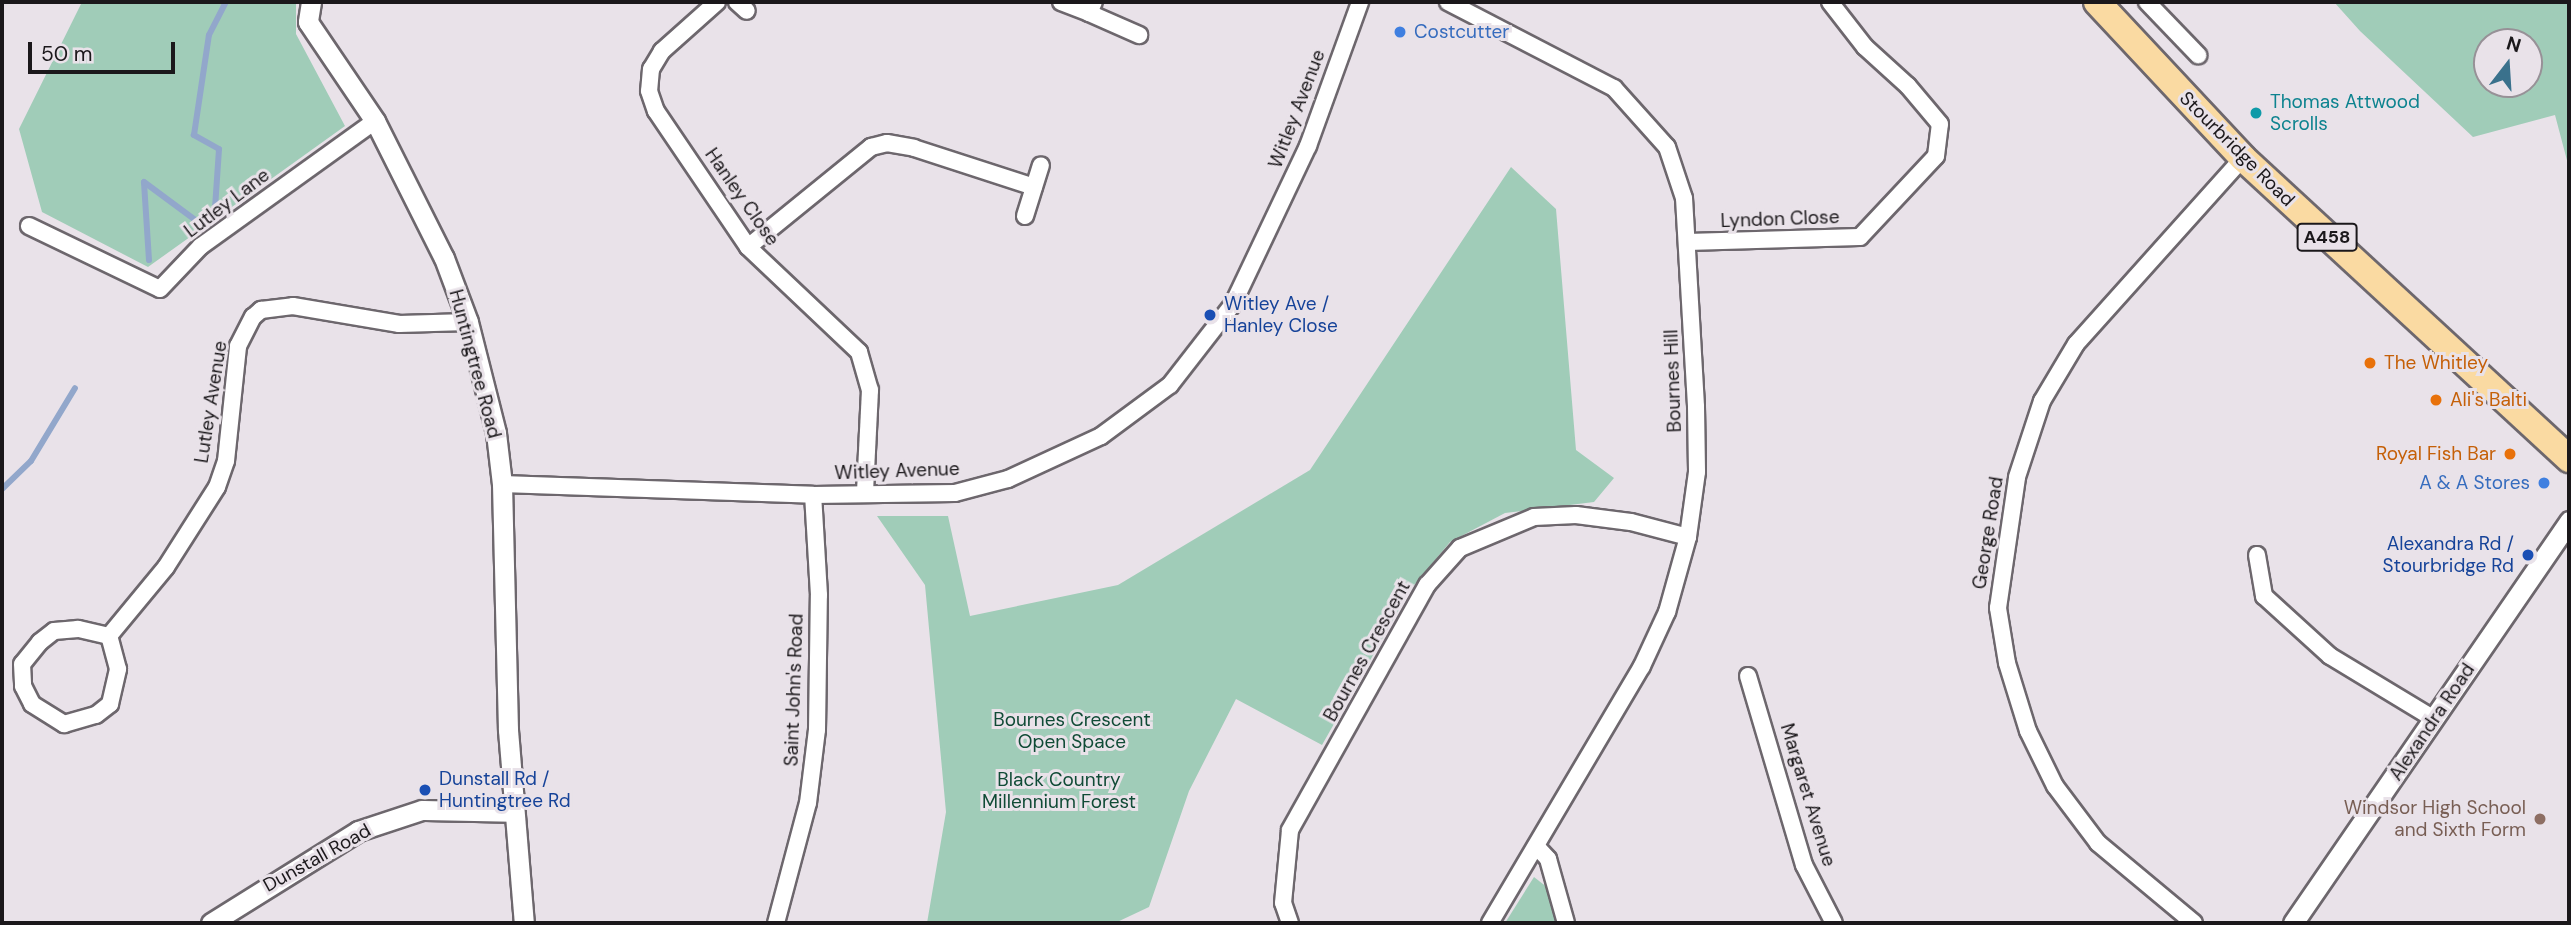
<!DOCTYPE html>
<html>
<head>
<meta charset="utf-8">
<style>
	body { margin:0 }
	#map { position:relative; width:2571px; height:925px; overflow:hidden; background:#e9e2e9; font-family:"DM Sans",sans-serif }
	div>[style] { position:absolute }
	[style*='--x'] { left:calc(var(--x)*1px); top:calc(var(--y)*1px); width:calc(var(--w)*1px); rotate:calc(var(--a)*1deg) }
	.green>* { inset:0; background:#a0ccb8 }
	.stream>* { height:6px; margin:-3px; padding:0 3px; transform-origin:3px; border-radius:3px; background:#92a7cb }
	.roads { filter:drop-shadow(2px 0 #6d676d) drop-shadow(-2px 0 #6d676d) drop-shadow(0 2px #6d676d) drop-shadow(0 -2px #6d676d) }
	.minor>* { height:16px; margin:-8px; padding:0 8px; transform-origin:8px; border-radius:8px; background:#fff }
	.tertiary>* { height:19px; margin:-9.5px; padding:0 9.5px; transform-origin:9.5px; border-radius:9.5px; background:#fff }
	.trunk>* { height:26px; margin:-13px; padding:0 13px; transform-origin:13px; border-radius:13px; background:#fadaa2 }
	.dots>* { width:19px; height:19px; translate:-50% -50%; box-sizing:border-box; border:4px solid #e9e2e9; border-radius:50% }
	span { translate:-50% -50%; white-space:nowrap; text-align:center; line-height:1.15; -webkit-text-stroke:6px #e9e2e9; paint-order:stroke }
	.shield-label span { padding:2px 5px; background:#e9e2e9; border:2px solid; border-radius:5px; -webkit-text-stroke-width:0 }
	.shield-label { font-size:18px; color:#1b181b; font-weight:700 }
	.shop-label { font-size:19px; color:#366cbe }
	.left { translate:0 -50%; text-align:left }
	.right { translate:-100% -50%; text-align:right }
	.culture-label { font-size:19px; color:#0d838f }
	.street-label { font-size:19px; color:#1b181b }
	.transit-label { font-size:19px; color:#164399 }
	.food-label { font-size:19px; color:#c56008 }
	.park-label { font-size:19px; color:#104b36 }
	.education-label { font-size:19px; color:#785e54 }
	.frame { position:absolute; inset:0; border:4px solid #1b181b; pointer-events:none }
	.north { position:absolute; left:2473px; top:28px; width:70px; height:70px; box-sizing:border-box; background:#e9e2e9; border:2px solid #979197; border-radius:50%; rotate:17deg; font-size:19px; font-weight:700; line-height:28px; text-align:center; color:#1b181b }
	.north::after { content:''; display:block; margin:auto; width:24px; height:32px; background:#3a718c; clip-path:polygon(50% 0,100% 100%,50% 72%,0 100%) }
	.scale { position:absolute; left:28px; top:42px; width:147px; height:32px; box-sizing:border-box; border:4px solid #1b181b; border-top:0; padding-left:9px; font-size:21px; line-height:24px; white-space:nowrap; color:#1b181b; -webkit-text-stroke:5px #e9e2e9; paint-order:stroke }
</style>
</head>
<body>
<div id="map">
	<div class="green">
		<i style="clip-path:polygon(82px 2px,296px 2px,296px 34px,345px 126px,148px 267px,42px 212px,19px 129px)"></i>
		<i style="clip-path:polygon(evenodd,2334px 2px,2569px 2px,2569px 168px,2555px 115px,2473px 137px,2360px 31px,2334px 2px,2487px 42px,2529px 42px,2529px 84px,2487px 84px,2487px 42px)"></i>
		<i style="clip-path:polygon(1511px 167px,1556px 209px,1576px 450px,1614px 478px,1594px 502px,1505px 513px,1450px 542px,1410px 590px,1322px 745px,1236px 699px,1189px 791px,1149px 907px,1115px 923px,927px 923px,946px 812px,925px 585px,877px 516px,948px 516px,970px 616px,1118px 585px,1310px 470px)"></i>
		<i style="clip-path:polygon(1534px 877px,1548px 888px,1556px 923px,1505px 923px)"></i>
	</div>
	<div class="stream">
		<i style="--x:149;--y:260;--w:78;--a:-93.7"></i>
		<i style="--x:144;--y:182;--w:67;--a:36.5"></i>
		<i style="--x:198;--y:222;--w:22;--a:-39"></i>
		<i style="--x:215;--y:208;--w:59;--a:-86.1"></i>
		<i style="--x:219;--y:149;--w:29;--a:-151"></i>
		<i style="--x:194;--y:135;--w:101;--a:-81.5"></i>
		<i style="--x:209;--y:35;--w:37;--a:-63"></i>
		<i style="--x:2;--y:489;--w:40;--a:-44"></i>
		<i style="--x:31;--y:461;--w:85;--a:-58.9"></i>
	</div>
	<div class="roads">
		<div class="minor">
			<i style="--x:717;--y:2;--w:74;--a:138.3"></i>
			<i style="--x:662;--y:51;--w:21;--a:121"></i>
			<i style="--x:651;--y:69;--w:22;--a:95"></i>
			<i style="--x:649;--y:91;--w:21;--a:71"></i>
			<i style="--x:656;--y:111;--w:164;--a:55.9"></i>
			<i style="--x:748;--y:247;--w:153;--a:43.4"></i>
			<i style="--x:859;--y:352;--w:40;--a:74"></i>
			<i style="--x:870;--y:390;--w:104;--a:92.8"></i>
			<i style="--x:737;--y:2;--w:13;--a:42"></i>
			<i style="--x:1061;--y:2;--w:30;--a:21"></i>
			<i style="--x:1089;--y:13;--w:12;--a:-66"></i>
			<i style="--x:1448;--y:2;--w:187;--a:27.4"></i>
			<i style="--x:1614;--y:88;--w:79;--a:48.1"></i>
			<i style="--x:1667;--y:147;--w:54;--a:71.6"></i>
			<i style="--x:1684;--y:198;--w:209;--a:86.7"></i>
			<i style="--x:1696;--y:407;--w:65;--a:89.1"></i>
			<i style="--x:1697;--y:472;--w:66;--a:97.9"></i>
			<i style="--x:1688;--y:537;--w:78;--a:105.6"></i>
			<i style="--x:1667;--y:612;--w:60;--a:114.8"></i>
			<i style="--x:1642;--y:666;--w:299;--a:120.6"></i>
			<i style="--x:2147;--y:2;--w:74;--a:46.1"></i>
			<i style="--x:1089;--y:13;--w:55;--a:23.7"></i>
			<i style="--x:1025;--y:216;--w:53;--a:-72.6"></i>
			<i style="--x:29;--y:226;--w:145;--a:25.7"></i>
			<i style="--x:160;--y:289;--w:59;--a:-46.4"></i>
			<i style="--x:201;--y:246;--w:214;--a:-35.7"></i>
			<i style="--x:1687;--y:242;--w:173;--a:-1.7"></i>
			<i style="--x:1860;--y:237;--w:111;--a:-46.8"></i>
			<i style="--x:1936;--y:156;--w:32;--a:-83"></i>
			<i style="--x:1940;--y:124;--w:50;--a:-130.1"></i>
			<i style="--x:1908;--y:86;--w:58;--a:-137.8"></i>
			<i style="--x:1865;--y:47;--w:57;--a:-127.9"></i>
			<i style="--x:748;--y:247;--w:159;--a:-39.1"></i>
			<i style="--x:871;--y:147;--w:16;--a:-14"></i>
			<i style="--x:887;--y:143;--w:27;--a:10"></i>
			<i style="--x:914;--y:148;--w:126;--a:18"></i>
			<i style="--x:502;--y:484;--w:311;--a:2"></i>
			<i style="--x:813;--y:495;--w:142;--a:-0.8"></i>
			<i style="--x:955;--y:493;--w:55;--a:-14.8"></i>
			<i style="--x:1008;--y:479;--w:102;--a:-24.8"></i>
			<i style="--x:1101;--y:436;--w:86;--a:-36.5"></i>
			<i style="--x:1170;--y:385;--w:103;--a:-52.1"></i>
			<i style="--x:1233;--y:304;--w:175;--a:-64.6"></i>
			<i style="--x:1308;--y:146;--w:153;--a:-70.1"></i>
			<i style="--x:2257;--y:555;--w:42;--a:80.3"></i>
			<i style="--x:2264;--y:596;--w:89;--a:42.3"></i>
			<i style="--x:2330;--y:656;--w:122;--a:31.2"></i>
			<i style="--x:109;--y:636;--w:32;--a:-167"></i>
			<i style="--x:78;--y:629;--w:24;--a:175"></i>
			<i style="--x:54;--y:631;--w:18;--a:142"></i>
			<i style="--x:40;--y:642;--w:28;--a:129"></i>
			<i style="--x:22;--y:664;--w:22;--a:87"></i>
			<i style="--x:23;--y:686;--w:20;--a:63"></i>
			<i style="--x:32;--y:704;--w:38;--a:32"></i>
			<i style="--x:64;--y:724;--w:33;--a:-16"></i>
			<i style="--x:96;--y:715;--w:18;--a:-38"></i>
			<i style="--x:110;--y:704;--w:36;--a:-77"></i>
			<i style="--x:118;--y:669;--w:34;--a:-105"></i>
			<i style="--x:109;--y:636;--w:89;--a:-50.4"></i>
			<i style="--x:166;--y:567;--w:95;--a:-57.5"></i>
			<i style="--x:217;--y:487;--w:28;--a:-71"></i>
			<i style="--x:226;--y:461;--w:116;--a:-84"></i>
			<i style="--x:238;--y:346;--w:33;--a:-63"></i>
			<i style="--x:253;--y:317;--w:11;--a:-41"></i>
			<i style="--x:261;--y:310;--w:32;--a:-7"></i>
			<i style="--x:293;--y:306;--w:108;--a:9.6"></i>
			<i style="--x:399;--y:324;--w:69;--a:-1.7"></i>
			<i style="--x:1748;--y:676;--w:197;--a:73.5"></i>
			<i style="--x:1804;--y:865;--w:65;--a:62.7"></i>
			<i style="--x:1536;--y:846;--w:18;--a:47"></i>
			<i style="--x:1548;--y:859;--w:66;--a:74.3"></i>
			<i style="--x:776;--y:923;--w:124;--a:-75.1"></i>
			<i style="--x:808;--y:803;--w:74;--a:-83"></i>
			<i style="--x:817;--y:730;--w:135;--a:-89.2"></i>
			<i style="--x:819;--y:595;--w:100;--a:-93.4"></i>
			<i style="--x:1290;--y:923;--w:21;--a:-109"></i>
			<i style="--x:1283;--y:903;--w:73;--a:-84.5"></i>
			<i style="--x:1290;--y:830;--w:281;--a:-60.8"></i>
			<i style="--x:1427;--y:585;--w:50;--a:-48.3"></i>
			<i style="--x:1460;--y:548;--w:80;--a:-22.7"></i>
			<i style="--x:1534;--y:517;--w:42;--a:-2.7"></i>
			<i style="--x:1576;--y:515;--w:55;--a:7.3"></i>
			<i style="--x:1631;--y:522;--w:59;--a:14.7"></i>
			<i style="--x:2194;--y:923;--w:125;--a:-140.2"></i>
			<i style="--x:2098;--y:843;--w:71;--a:-127"></i>
			<i style="--x:2055;--y:786;--w:61;--a:-116.1"></i>
			<i style="--x:2028;--y:731;--w:71;--a:-107.2"></i>
			<i style="--x:2007;--y:663;--w:56;--a:-99.3"></i>
			<i style="--x:1998;--y:608;--w:132;--a:-81.7"></i>
			<i style="--x:2017;--y:477;--w:80;--a:-71.8"></i>
			<i style="--x:2042;--y:401;--w:66;--a:-59.2"></i>
			<i style="--x:2076;--y:344;--w:250;--a:-48.1"></i>
		</div>
		<div class="tertiary">
			<i style="--x:311;--y:2;--w:20;--a:99"></i>
			<i style="--x:308;--y:22;--w:120;--a:55.9"></i>
			<i style="--x:375;--y:121;--w:153;--a:63.3"></i>
			<i style="--x:444;--y:258;--w:68;--a:69.4"></i>
			<i style="--x:468;--y:322;--w:114;--a:75.8"></i>
			<i style="--x:496;--y:433;--w:51;--a:83.3"></i>
			<i style="--x:502;--y:484;--w:246;--a:88.6"></i>
			<i style="--x:508;--y:730;--w:194;--a:85.3"></i>
			<i style="--x:211;--y:923;--w:173;--a:-32"></i>
			<i style="--x:358;--y:831;--w:67;--a:-18.2"></i>
			<i style="--x:422;--y:810;--w:92;--a:1.2"></i>
			<i style="--x:2293;--y:923;--w:488;--a:-55.5"></i>
		</div>
		<div class="trunk">
			<i style="--x:2097;--y:2;--w:214;--a:46.9"></i>
			<i style="--x:2243;--y:158;--w:444;--a:42.7"></i>
		</div>
	</div>
	<div class="dots">
		<i style="left:1400px;top:32px;background:#3f7fe0"></i>
		<i style="left:2256px;top:113px;background:#0f9aa8"></i>
		<i style="left:1210px;top:315px;background:#1a4fb4"></i>
		<i style="left:2370px;top:363px;background:#e8710a"></i>
		<i style="left:2436px;top:400px;background:#e8710a"></i>
		<i style="left:2510px;top:454px;background:#e8710a"></i>
		<i style="left:2544px;top:483px;background:#3f7fe0"></i>
		<i style="left:2528px;top:555px;background:#1a4fb4"></i>
		<i style="left:425px;top:790px;background:#1a4fb4"></i>
		<i style="left:2540px;top:819px;background:#8d6e63"></i>
	</div>
	<div class="shield-label">
		<span style="left:2327px;top:237px">A458</span>
	</div>
	<div class="shop-label">
		<span class="left" style="left:1414px;top:32px">Costcutter</span>
		<span class="right" style="left:2530px;top:483px">A &amp; A Stores</span>
	</div>
	<div class="culture-label">
		<span class="left" style="left:2270px;top:113px">Thomas Attwood<br>Scrolls</span>
	</div>
	<div class="street-label">
		<span style="left:1297px;top:109px;rotate:-69deg">Witley Avenue</span>
		<span style="left:2237px;top:149px;rotate:45deg">Stourbridge Road</span>
		<span style="left:742px;top:197px;rotate:55deg">Hanley Close</span>
		<span style="left:227px;top:203px;rotate:-37deg">Lutley Lane</span>
		<span style="left:1780px;top:219px;rotate:-2deg">Lyndon Close</span>
		<span style="left:475px;top:364px;rotate:75deg">Huntingtree Road</span>
		<span style="left:1673px;top:381px;rotate:-92deg">Bournes Hill</span>
		<span style="left:211px;top:402px;rotate:-81deg">Lutley Avenue</span>
		<span style="left:897px;top:471px;rotate:-2deg">Witley Avenue</span>
		<span style="left:1988px;top:533px;rotate:-81deg">George Road</span>
		<span style="left:1367px;top:651px;rotate:-61deg">Bournes Crescent</span>
		<span style="left:794px;top:690px;rotate:-88deg">Saint John's Road</span>
		<span style="left:2432px;top:722px;rotate:-56deg">Alexandra Road</span>
		<span style="left:1808px;top:795px;rotate:73deg">Margaret Avenue</span>
		<span style="left:317px;top:858px;rotate:-29deg">Dunstall Road</span>
	</div>
	<div class="transit-label">
		<span class="left" style="left:1224px;top:315px">Witley Ave /<br>Hanley Close</span>
		<span class="right" style="left:2514px;top:555px">Alexandra Rd /<br>Stourbridge Rd</span>
		<span class="left" style="left:439px;top:790px">Dunstall Rd /<br>Huntingtree Rd</span>
	</div>
	<div class="food-label">
		<span class="left" style="left:2384px;top:363px">The Whitley</span>
		<span class="left" style="left:2450px;top:400px">Ali's Balti</span>
		<span class="right" style="left:2496px;top:454px">Royal Fish Bar</span>
	</div>
	<div class="park-label">
		<span style="left:1072px;top:731px">Bournes Crescent<br>Open Space</span>
		<span style="left:1059px;top:791px">Black Country<br>Millennium Forest</span>
	</div>
	<div class="education-label">
		<span class="right" style="left:2526px;top:819px">Windsor High School<br>and Sixth Form</span>
	</div>
	<div class="frame"></div>
	<div class="north">N</div>
	<div class="scale">50 m</div>
</div>
</body>
</html>
